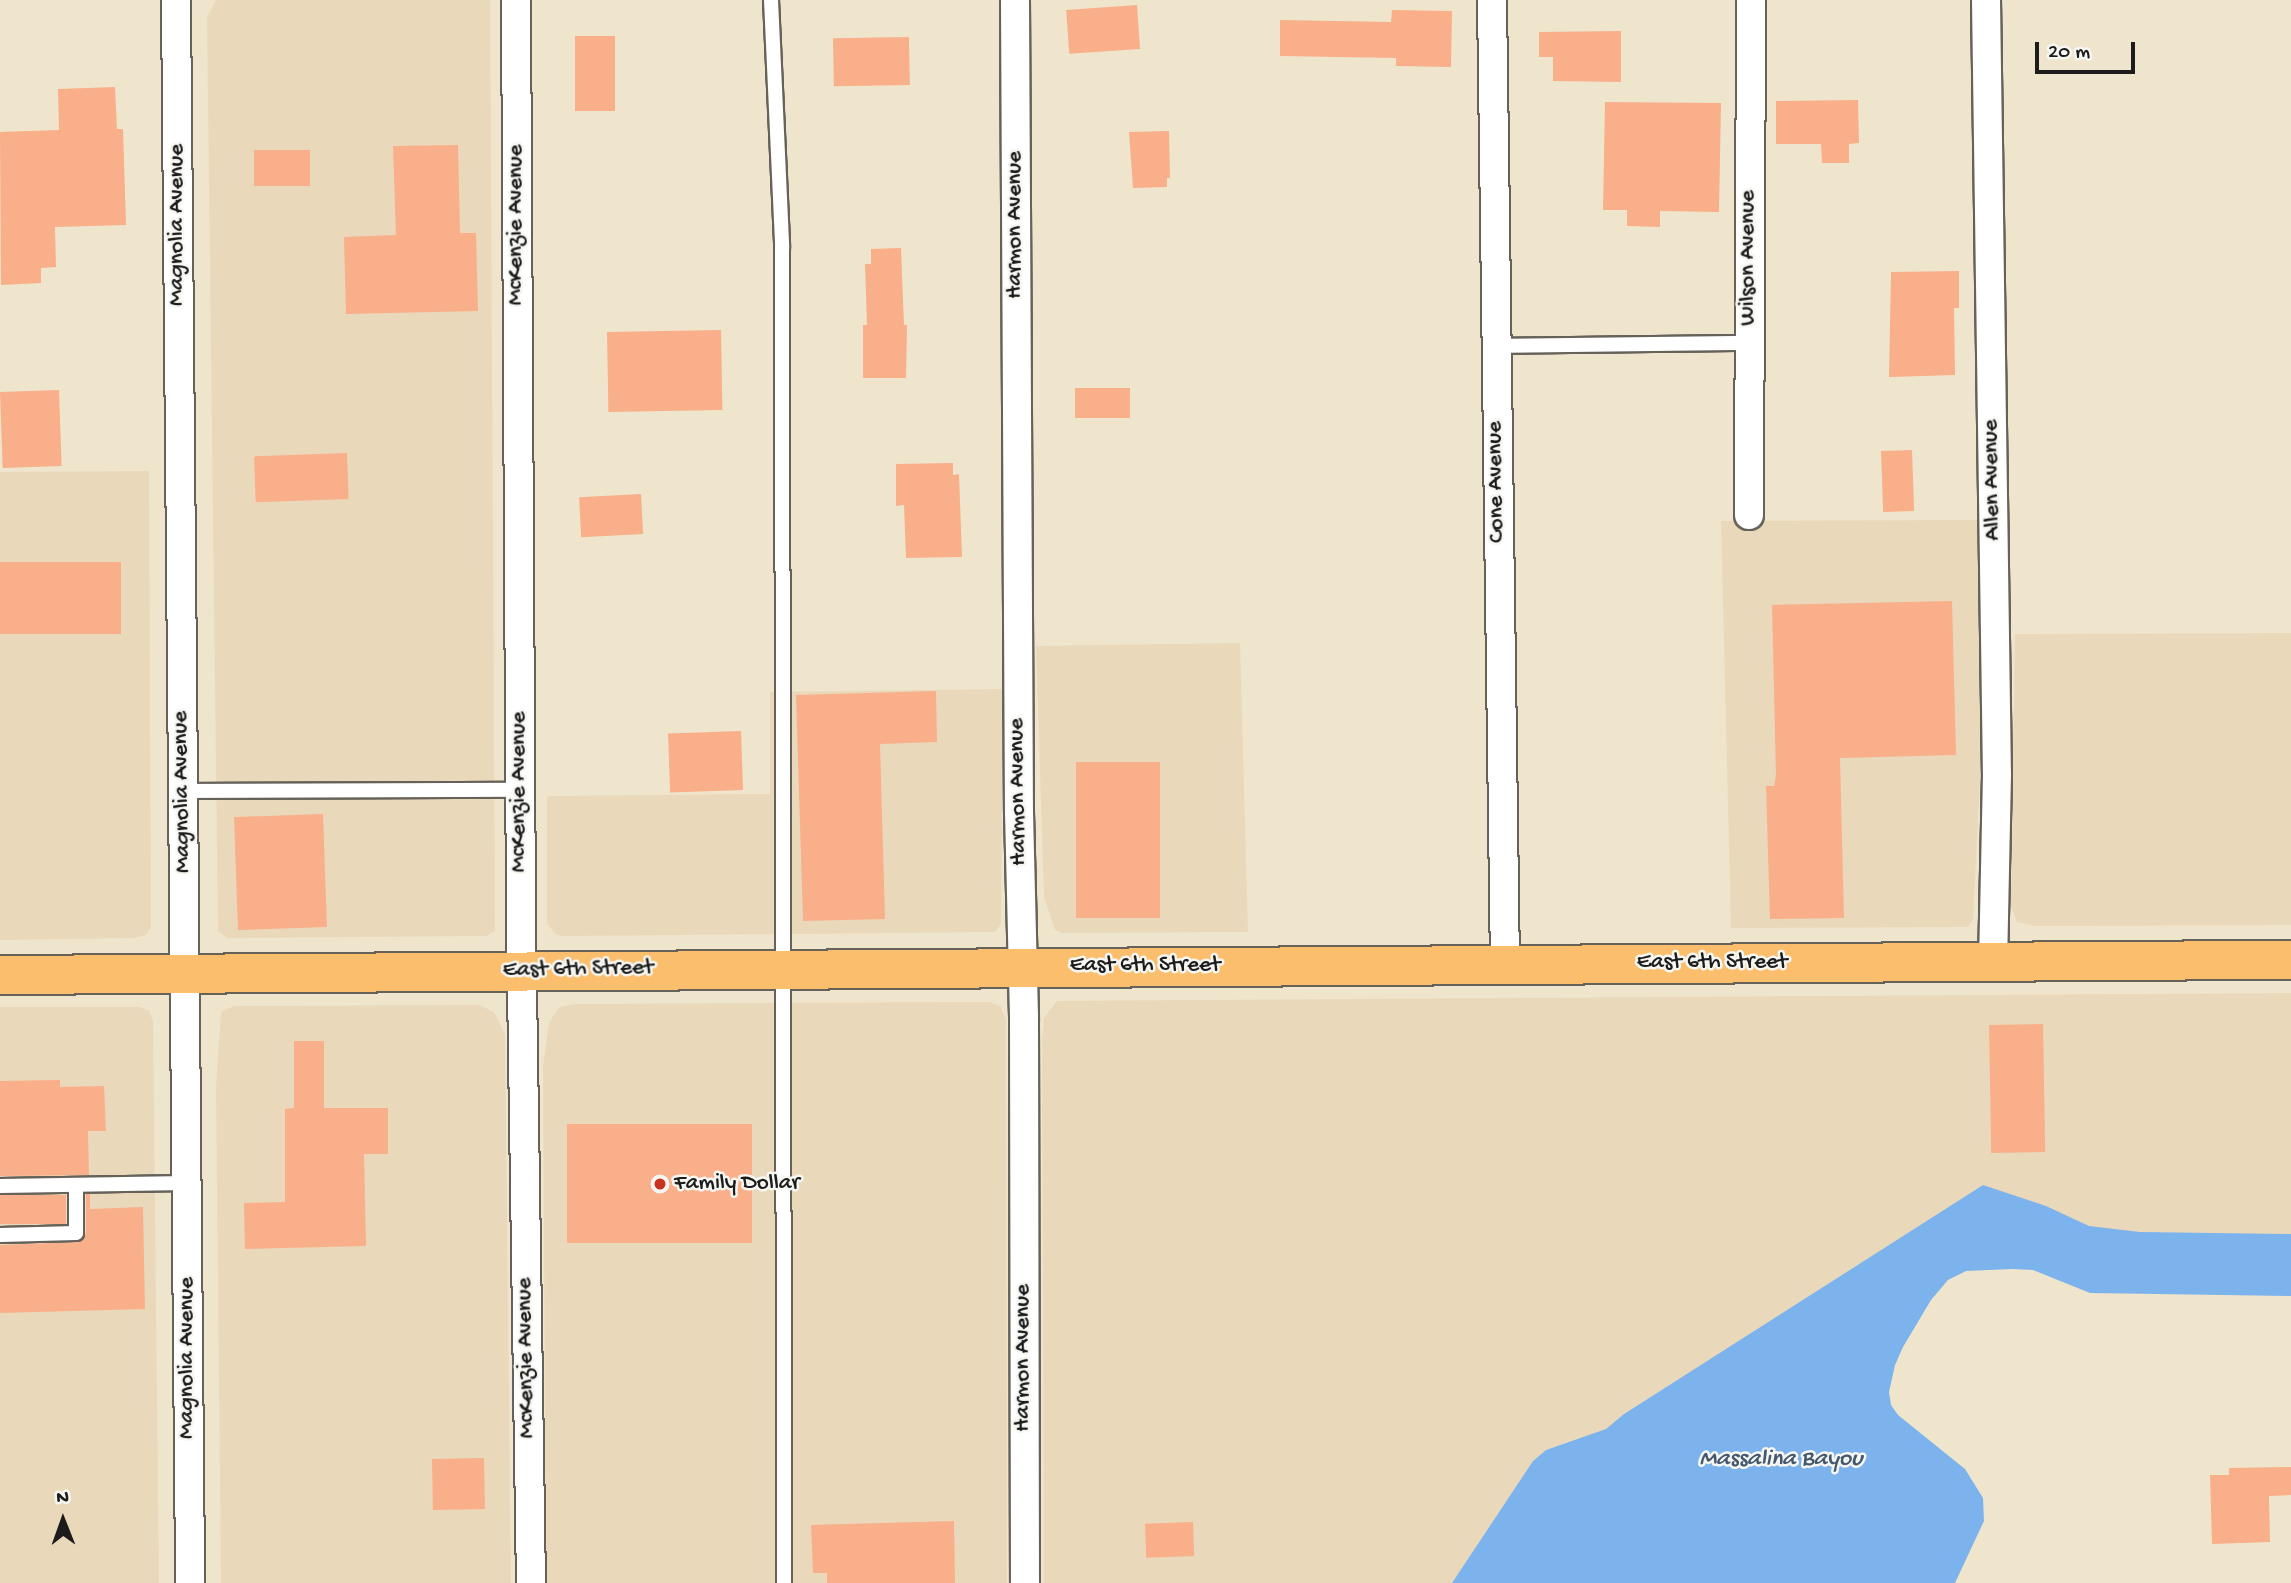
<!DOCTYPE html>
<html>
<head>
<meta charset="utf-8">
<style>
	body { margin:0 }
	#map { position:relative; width:2291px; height:1583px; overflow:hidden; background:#efe5cc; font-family:"Gochi Hand",sans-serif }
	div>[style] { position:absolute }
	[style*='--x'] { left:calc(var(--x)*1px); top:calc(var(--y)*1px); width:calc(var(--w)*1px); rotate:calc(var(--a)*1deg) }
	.built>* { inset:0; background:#ead8ba }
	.water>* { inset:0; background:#7db3ec }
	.building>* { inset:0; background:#f9af8a; transform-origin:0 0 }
	.roads { filter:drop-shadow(2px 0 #66625a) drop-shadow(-2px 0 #66625a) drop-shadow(0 2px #66625a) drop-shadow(0 -2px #66625a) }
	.lane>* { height:14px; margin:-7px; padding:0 7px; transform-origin:7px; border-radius:7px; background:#fff }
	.street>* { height:28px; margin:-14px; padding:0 14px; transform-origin:14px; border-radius:14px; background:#fff }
	.primary>* { height:38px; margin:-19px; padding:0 19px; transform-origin:19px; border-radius:19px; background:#fabe6d }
	.dots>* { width:19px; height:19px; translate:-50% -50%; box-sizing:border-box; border:4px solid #f6f6f2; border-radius:50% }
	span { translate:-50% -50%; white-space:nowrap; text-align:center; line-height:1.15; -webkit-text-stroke:5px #f6f6f2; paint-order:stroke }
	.street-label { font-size:23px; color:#1c1c1c }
	.poi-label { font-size:23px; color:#1c1c1c }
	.left { translate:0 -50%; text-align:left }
	.water-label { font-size:24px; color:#43586f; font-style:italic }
	.north { position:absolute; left:28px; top:1485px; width:70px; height:70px; -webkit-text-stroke:5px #f6f6f2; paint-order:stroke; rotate:359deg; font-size:19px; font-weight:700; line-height:28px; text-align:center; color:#1c1c1c }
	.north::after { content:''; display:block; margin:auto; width:24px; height:32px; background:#1c1c1c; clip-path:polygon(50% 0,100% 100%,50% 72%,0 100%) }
	.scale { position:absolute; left:2035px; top:42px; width:100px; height:32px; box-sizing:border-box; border:4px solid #1c1c1c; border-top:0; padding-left:9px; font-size:21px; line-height:24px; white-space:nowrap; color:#1c1c1c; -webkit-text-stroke:5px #f6f6f2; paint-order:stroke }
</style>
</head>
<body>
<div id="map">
	<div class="built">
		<i style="clip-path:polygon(216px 0,490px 0,495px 918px,495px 931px,486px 936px,227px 938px,218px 931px,207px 17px)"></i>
		<i style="clip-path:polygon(149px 471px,151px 927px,146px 935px,134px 938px,0 940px,0 472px)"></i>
		<i style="clip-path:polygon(1982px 520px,1982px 738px,1973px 919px,1968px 927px,1959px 927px,1731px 928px,1721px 521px)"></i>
		<i style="clip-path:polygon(2291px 633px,2291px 925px,2035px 926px,2017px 922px,2011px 906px,2015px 634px)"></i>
		<i style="clip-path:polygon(1240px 643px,1248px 932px,1062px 933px,1055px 930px,1044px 897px,1036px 646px)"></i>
		<i style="clip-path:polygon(1003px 689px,1001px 924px,995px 932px,563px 936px,555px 934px,547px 923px,547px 796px,770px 794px,770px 692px)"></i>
		<i style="clip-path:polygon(2291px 993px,2291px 1262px,2044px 1261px,1983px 1185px,1624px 1414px,1606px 1429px,1546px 1450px,1533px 1461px,1452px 1583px,1044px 1583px,1042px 1040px,1044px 1018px,1057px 1001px)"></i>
		<i style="clip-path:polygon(989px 1002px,1000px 1006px,1006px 1019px,1007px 1583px,546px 1583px,543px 1067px,549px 1023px,554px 1014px,560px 1007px,575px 1004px)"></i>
		<i style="clip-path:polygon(479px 1005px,494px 1012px,505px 1034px,511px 1583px,221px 1583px,216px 1087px,221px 1012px,234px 1006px)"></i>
		<i style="clip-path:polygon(0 1007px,140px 1007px,149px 1011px,153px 1021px,159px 1583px,0 1583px)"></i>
	</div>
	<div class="water">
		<i style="clip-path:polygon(1983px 1185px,2046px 1206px,2089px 1226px,2140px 1232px,2291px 1234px,2291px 1296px,2090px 1293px,2033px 1270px,2012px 1269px,1966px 1271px,1948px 1280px,1931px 1300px,1903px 1347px,1895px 1365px,1889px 1392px,1891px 1405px,1898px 1415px,1965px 1469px,1983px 1498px,1984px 1521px,1955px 1583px,1452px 1583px,1533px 1461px,1546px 1450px,1606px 1429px,1624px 1414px)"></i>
	</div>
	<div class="building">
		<i style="left:1137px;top:5px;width:44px;height:71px;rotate:86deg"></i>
		<i style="clip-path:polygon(1392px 10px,1452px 11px,1451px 67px,1396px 66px,1396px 58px,1280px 56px,1280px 20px,1391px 22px)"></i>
		<i style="clip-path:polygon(1621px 31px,1621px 82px,1553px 81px,1553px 57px,1539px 57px,1539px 32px)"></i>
		<i style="left:575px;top:36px;width:40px;height:75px"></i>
		<i style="left:909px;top:37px;width:48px;height:76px;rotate:89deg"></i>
		<i style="clip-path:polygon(115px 87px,117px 129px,123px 129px,126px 225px,55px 227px,56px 267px,41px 268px,41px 283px,1px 285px,0 132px,59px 130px,58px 89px)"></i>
		<i style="clip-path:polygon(1858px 100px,1859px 143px,1849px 144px,1849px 163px,1822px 163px,1821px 144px,1776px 144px,1776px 101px)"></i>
		<i style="clip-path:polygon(1605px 102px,1721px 103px,1719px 212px,1660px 211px,1660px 227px,1627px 226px,1627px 210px,1603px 210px)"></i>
		<i style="clip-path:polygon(1169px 131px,1170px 178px,1167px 178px,1167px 187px,1133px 188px,1129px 132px)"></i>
		<i style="clip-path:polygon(458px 145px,460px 233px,476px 233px,478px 311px,346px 314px,344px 237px,396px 235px,393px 146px)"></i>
		<i style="left:310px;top:150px;width:36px;height:56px;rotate:90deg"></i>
		<i style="clip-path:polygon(901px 248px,904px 325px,907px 325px,906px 378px,863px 378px,863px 325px,867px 325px,865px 264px,871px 264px,871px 249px)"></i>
		<i style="clip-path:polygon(1959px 271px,1959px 308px,1954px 308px,1955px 375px,1889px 377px,1891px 272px)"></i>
		<i style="left:721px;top:330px;width:80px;height:114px;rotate:89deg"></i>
		<i style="left:1075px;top:388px;width:55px;height:30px"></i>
		<i style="left:59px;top:390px;width:76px;height:59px;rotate:88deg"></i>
		<i style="left:1912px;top:450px;width:61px;height:31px;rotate:88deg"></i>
		<i style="left:347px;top:453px;width:46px;height:93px;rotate:88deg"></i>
		<i style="clip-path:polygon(953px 463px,953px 475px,959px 474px,962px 557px,906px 558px,904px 505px,896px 506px,896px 464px)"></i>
		<i style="left:641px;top:494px;width:40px;height:62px;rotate:87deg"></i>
		<i style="left:0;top:562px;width:121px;height:72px"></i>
		<i style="clip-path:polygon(1952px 601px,1956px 755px,1840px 758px,1844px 918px,1770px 919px,1766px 786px,1774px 786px,1776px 775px,1772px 605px)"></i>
		<i style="clip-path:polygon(936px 691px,937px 742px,880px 744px,885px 919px,803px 921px,796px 695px)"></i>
		<i style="left:741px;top:731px;width:59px;height:73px;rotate:88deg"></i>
		<i style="left:1076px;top:762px;width:84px;height:156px"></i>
		<i style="left:323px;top:814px;width:113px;height:89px;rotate:88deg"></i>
		<i style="left:2043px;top:1024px;width:128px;height:54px;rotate:89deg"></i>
		<i style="clip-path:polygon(294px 1041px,324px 1041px,324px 1108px,388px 1108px,388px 1154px,364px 1154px,366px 1246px,245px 1249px,244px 1203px,285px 1202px,285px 1109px,294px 1108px)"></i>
		<i style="clip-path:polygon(60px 1080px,60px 1087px,104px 1086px,106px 1131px,88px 1131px,89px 1175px,0 1176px,0 1081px)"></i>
		<i style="left:752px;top:1124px;width:119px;height:185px;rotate:90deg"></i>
		<i style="clip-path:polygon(86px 1194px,90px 1194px,90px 1209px,143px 1207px,145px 1309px,0 1313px,0 1245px,80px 1242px,86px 1233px)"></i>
		<i style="left:66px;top:1195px;width:29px;height:66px;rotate:90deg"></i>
		<i style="left:484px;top:1458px;width:51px;height:52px;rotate:89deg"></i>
		<i style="clip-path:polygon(2291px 1467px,2291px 1495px,2269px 1496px,2270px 1542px,2212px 1544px,2210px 1475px,2229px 1475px,2229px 1468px)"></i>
		<i style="clip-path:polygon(954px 1521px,955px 1583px,827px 1583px,827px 1573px,813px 1573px,811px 1525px)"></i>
		<i style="left:1193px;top:1522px;width:34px;height:48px;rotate:88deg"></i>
	</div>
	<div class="roads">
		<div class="lane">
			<i style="--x:771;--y:0;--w:246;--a:87.4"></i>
			<i style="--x:782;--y:246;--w:1337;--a:89.91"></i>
			<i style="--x:1495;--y:346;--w:254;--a:-0.7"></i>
			<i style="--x:183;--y:791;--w:337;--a:-0.2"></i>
			<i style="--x:0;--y:1186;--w:187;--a:-0.9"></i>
			<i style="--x:0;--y:1235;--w:76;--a:-1.5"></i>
			<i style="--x:76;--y:1233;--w:47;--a:-90"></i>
		</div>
		<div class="street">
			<i style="--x:176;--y:0;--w:1583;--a:89.49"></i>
			<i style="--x:516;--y:0;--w:919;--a:89.69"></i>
			<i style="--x:521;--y:919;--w:664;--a:89.14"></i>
			<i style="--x:1015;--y:0;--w:812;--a:89.72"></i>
			<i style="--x:1019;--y:812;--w:208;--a:88.6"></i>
			<i style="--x:1024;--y:1020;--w:563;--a:89.9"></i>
			<i style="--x:1492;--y:0;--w:965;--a:89.23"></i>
			<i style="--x:1986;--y:0;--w:774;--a:89.19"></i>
			<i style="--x:1997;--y:774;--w:187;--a:91.2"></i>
			<i style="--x:1749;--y:515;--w:515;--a:-89.78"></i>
		</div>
		<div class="primary">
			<i style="--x:0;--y:975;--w:2291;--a:-0.38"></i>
		</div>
	</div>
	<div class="dots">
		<i style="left:660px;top:1184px;background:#c8321e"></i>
	</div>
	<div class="street-label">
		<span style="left:178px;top:225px;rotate:-90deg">Magnolia Avenue</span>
		<span style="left:517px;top:225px;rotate:-90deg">McKenzie Avenue</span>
		<span style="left:1016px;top:225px;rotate:-90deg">Harmon Avenue</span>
		<span style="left:1749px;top:258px;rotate:-90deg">Wilson Avenue</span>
		<span style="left:1993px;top:480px;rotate:-91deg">Allen Avenue</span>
		<span style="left:1497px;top:482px;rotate:-91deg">Cone Avenue</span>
		<span style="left:183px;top:792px;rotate:-91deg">Magnolia Avenue</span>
		<span style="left:520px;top:792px;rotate:-90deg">McKenzie Avenue</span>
		<span style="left:1019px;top:792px;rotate:-91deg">Harmon Avenue</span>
		<span style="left:1712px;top:963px">East 6th Street</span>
		<span style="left:1145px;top:966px">East 6th Street</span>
		<span style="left:578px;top:970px;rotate:-1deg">East 6th Street</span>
		<span style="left:188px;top:1358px;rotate:-90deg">Magnolia Avenue</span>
		<span style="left:527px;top:1358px;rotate:-91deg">McKenzie Avenue</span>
		<span style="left:1024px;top:1358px;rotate:-90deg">Harmon Avenue</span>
	</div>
	<div class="poi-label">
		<span class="left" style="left:674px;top:1184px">Family Dollar</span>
	</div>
	<div class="water-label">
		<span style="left:1781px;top:1460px">Massalina Bayou</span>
	</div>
	<div class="north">N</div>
	<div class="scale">20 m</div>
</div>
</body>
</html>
